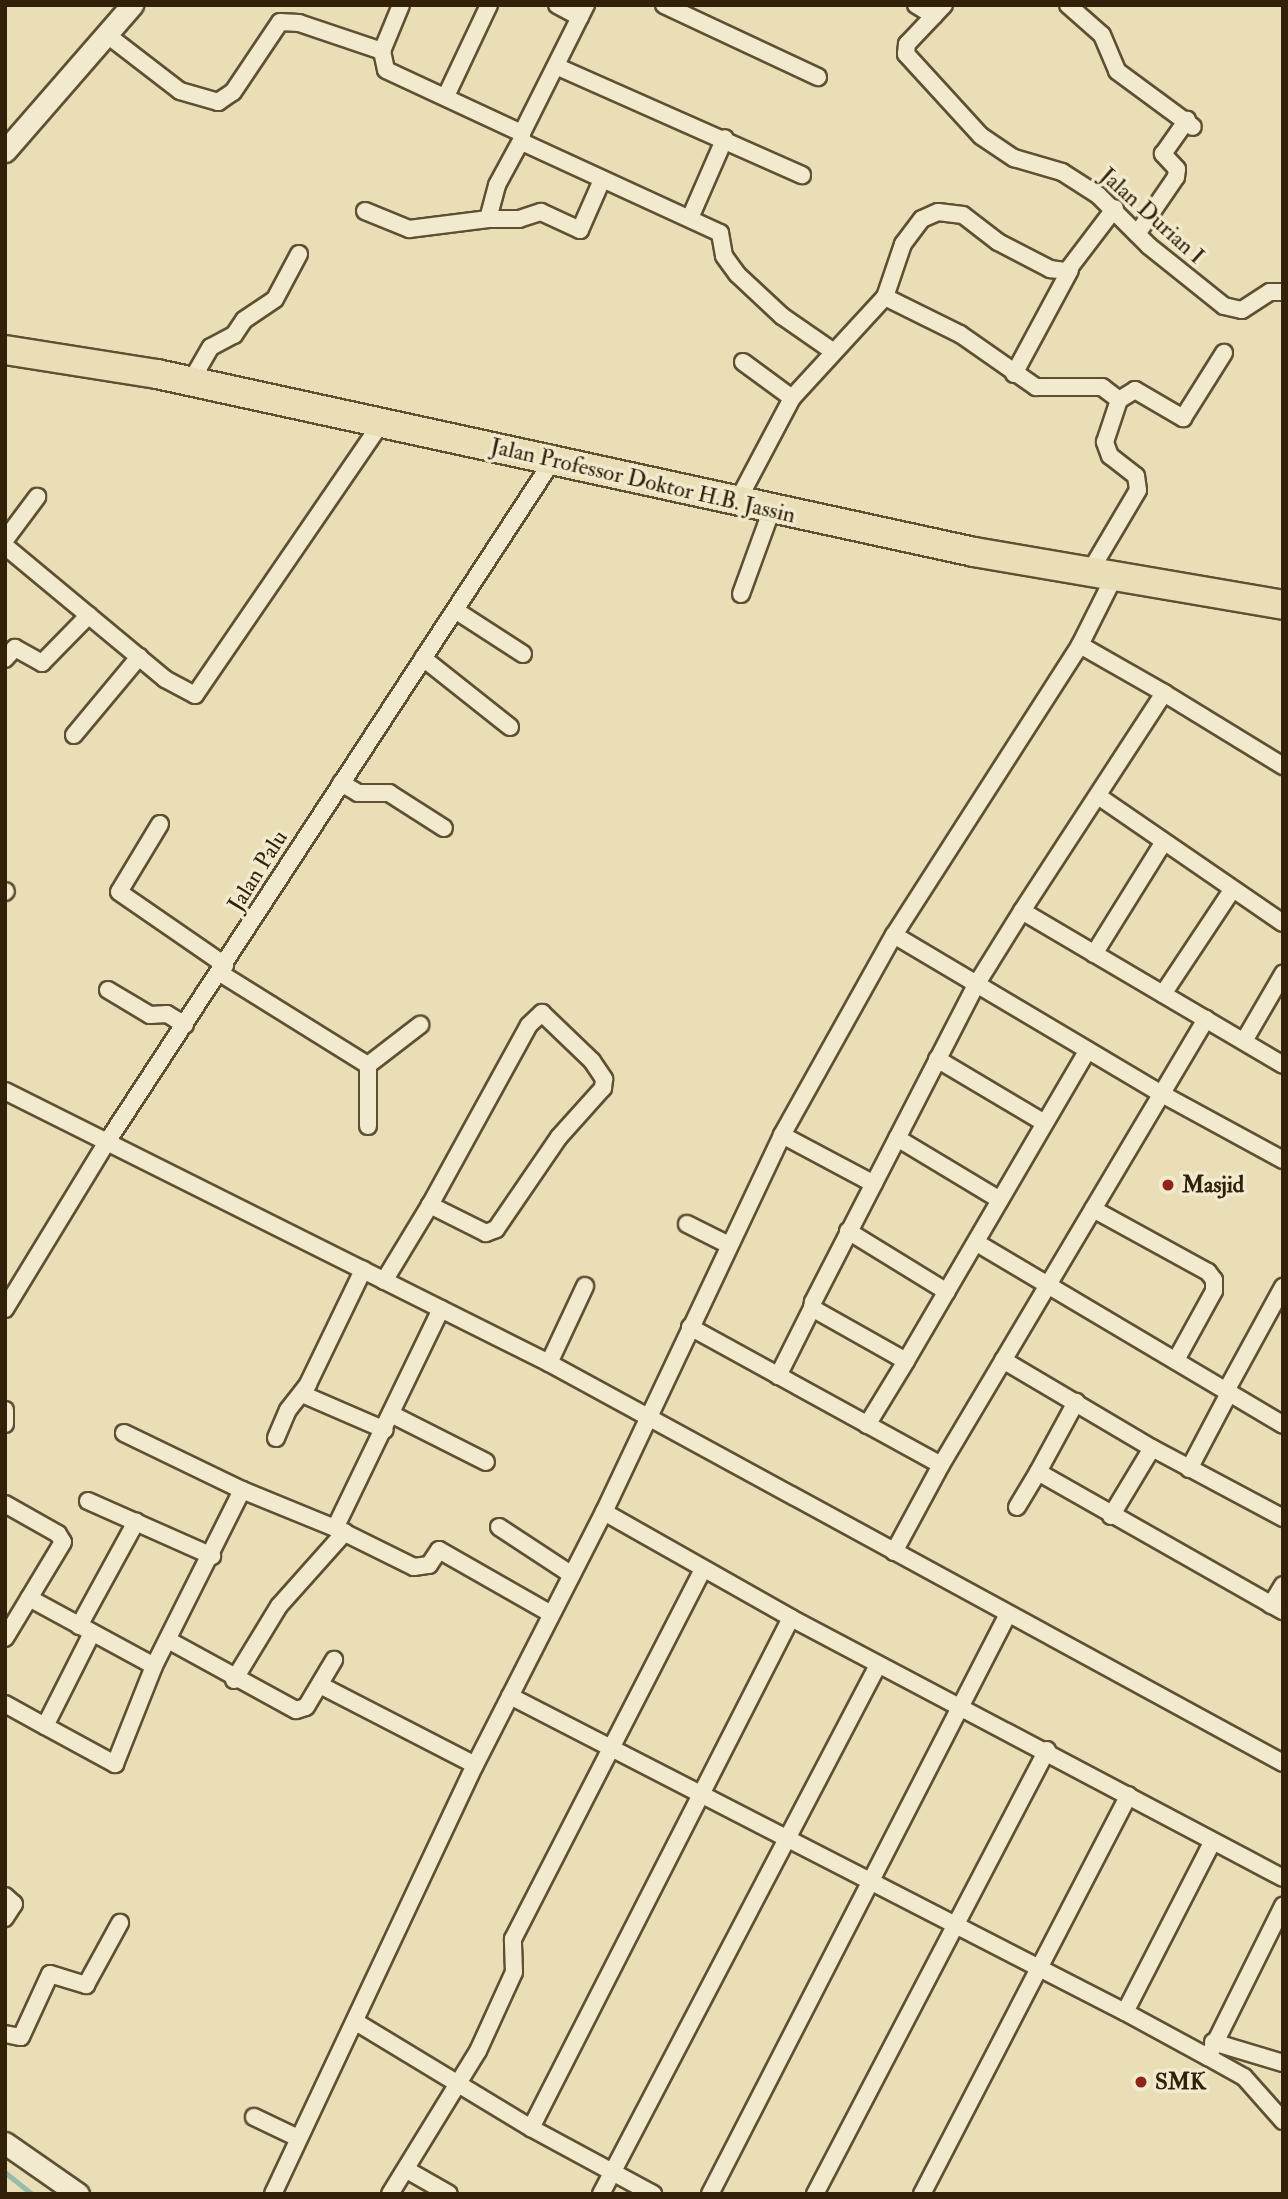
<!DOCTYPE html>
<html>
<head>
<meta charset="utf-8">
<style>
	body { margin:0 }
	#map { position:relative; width:1288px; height:2199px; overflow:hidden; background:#e9deb5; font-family:"IM FELL Double Pica",serif }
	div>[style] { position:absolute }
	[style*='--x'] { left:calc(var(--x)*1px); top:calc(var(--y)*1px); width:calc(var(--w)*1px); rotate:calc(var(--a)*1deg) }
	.stream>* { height:4.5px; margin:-2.25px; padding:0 2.25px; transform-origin:2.25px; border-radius:2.25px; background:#97bcab }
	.roads { filter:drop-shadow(2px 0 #605033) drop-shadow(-2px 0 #605033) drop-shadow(0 2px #605033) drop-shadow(0 -2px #605033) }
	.street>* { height:16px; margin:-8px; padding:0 8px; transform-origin:8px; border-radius:8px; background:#f1eacf }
	.secondary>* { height:21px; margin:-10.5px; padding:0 10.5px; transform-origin:10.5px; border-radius:10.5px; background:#f1eacf }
	.highway>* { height:28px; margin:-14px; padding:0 14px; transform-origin:14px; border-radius:14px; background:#e9deb5 }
	.dots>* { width:19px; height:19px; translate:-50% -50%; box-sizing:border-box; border:4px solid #f1eacf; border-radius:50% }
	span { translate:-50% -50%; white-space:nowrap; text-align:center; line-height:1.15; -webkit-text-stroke:7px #f1eacf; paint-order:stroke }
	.street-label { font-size:23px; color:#322008 }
	.poi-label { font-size:23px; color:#322008; font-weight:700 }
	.left { translate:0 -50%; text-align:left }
	.frame { position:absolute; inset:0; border:7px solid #322008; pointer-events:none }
</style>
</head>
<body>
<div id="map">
	<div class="stream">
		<i style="--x:5;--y:2172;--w:35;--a:39"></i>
	</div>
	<div class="roads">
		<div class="street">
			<i style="--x:401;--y:5;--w:50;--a:112.4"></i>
			<i style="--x:382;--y:51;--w:19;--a:78"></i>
			<i style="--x:386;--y:70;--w:150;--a:24.9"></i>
			<i style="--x:557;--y:5;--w:26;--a:28"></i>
			<i style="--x:586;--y:5;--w:143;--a:116.6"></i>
			<i style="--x:522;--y:133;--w:9;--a:90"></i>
			<i style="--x:522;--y:142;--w:218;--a:24.7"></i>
			<i style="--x:720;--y:233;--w:23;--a:80"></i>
			<i style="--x:724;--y:256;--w:22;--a:54"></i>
			<i style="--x:737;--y:274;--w:62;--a:43"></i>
			<i style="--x:782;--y:316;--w:63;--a:34.7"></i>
			<i style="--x:664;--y:5;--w:170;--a:25.1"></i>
			<i style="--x:916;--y:5;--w:21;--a:31"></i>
			<i style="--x:944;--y:5;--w:54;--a:133.5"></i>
			<i style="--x:907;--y:44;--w:10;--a:96"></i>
			<i style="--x:906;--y:54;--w:111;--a:47.6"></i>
			<i style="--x:981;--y:136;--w:40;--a:34"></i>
			<i style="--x:1014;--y:158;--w:50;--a:16.3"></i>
			<i style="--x:1062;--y:172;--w:43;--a:32.6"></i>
			<i style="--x:1098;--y:195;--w:72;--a:45"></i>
			<i style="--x:1149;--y:246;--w:96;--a:38.7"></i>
			<i style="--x:1224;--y:306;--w:18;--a:13"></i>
			<i style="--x:1242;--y:310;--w:33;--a:-33"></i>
			<i style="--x:1270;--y:292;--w:13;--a:0"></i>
			<i style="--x:1068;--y:5;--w:45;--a:41.4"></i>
			<i style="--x:1102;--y:35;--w:39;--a:67"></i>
			<i style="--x:1117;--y:71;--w:94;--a:36.4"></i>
			<i style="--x:106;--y:34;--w:93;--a:37.6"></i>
			<i style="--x:180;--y:91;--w:40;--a:16"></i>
			<i style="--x:218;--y:102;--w:18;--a:-34"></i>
			<i style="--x:233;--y:92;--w:84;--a:-56.1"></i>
			<i style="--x:280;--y:22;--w:19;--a:3"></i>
			<i style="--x:299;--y:23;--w:88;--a:18.6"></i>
			<i style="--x:558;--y:67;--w:267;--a:23.9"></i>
			<i style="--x:446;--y:96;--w:101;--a:-64.7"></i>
			<i style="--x:365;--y:211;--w:48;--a:22.2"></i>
			<i style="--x:409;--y:229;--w:80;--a:-7.2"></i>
			<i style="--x:488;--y:219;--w:35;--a:-75"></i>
			<i style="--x:497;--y:185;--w:52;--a:-61.5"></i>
			<i style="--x:690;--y:218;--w:87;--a:-66.4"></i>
			<i style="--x:488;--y:219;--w:31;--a:0"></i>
			<i style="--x:519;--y:219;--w:23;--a:-18"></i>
			<i style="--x:541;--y:212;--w:43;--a:24.8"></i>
			<i style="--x:580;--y:230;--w:55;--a:-66.3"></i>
			<i style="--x:1137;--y:234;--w:69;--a:-55.6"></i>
			<i style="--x:1176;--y:177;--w:8;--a:-83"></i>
			<i style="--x:1177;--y:169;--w:21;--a:-133"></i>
			<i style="--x:1163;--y:154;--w:42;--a:-54.8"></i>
			<i style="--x:885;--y:297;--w:84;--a:26.3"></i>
			<i style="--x:960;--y:334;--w:93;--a:34.9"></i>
			<i style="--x:1036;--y:387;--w:66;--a:0"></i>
			<i style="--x:1102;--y:387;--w:21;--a:37"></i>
			<i style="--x:743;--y:362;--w:61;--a:36.3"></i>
			<i style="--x:1014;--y:374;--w:118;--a:-61.7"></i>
			<i style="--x:191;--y:381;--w:39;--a:-60"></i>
			<i style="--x:211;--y:347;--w:26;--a:-28"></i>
			<i style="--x:234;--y:335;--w:18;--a:-56"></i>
			<i style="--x:244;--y:320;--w:37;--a:-34"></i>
			<i style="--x:275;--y:299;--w:51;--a:-61.9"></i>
			<i style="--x:737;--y:502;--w:118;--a:-62.1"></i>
			<i style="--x:792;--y:398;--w:137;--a:-47.4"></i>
			<i style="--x:885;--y:297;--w:56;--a:-71.2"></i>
			<i style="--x:903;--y:244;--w:31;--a:-53"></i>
			<i style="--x:922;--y:219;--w:17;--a:-24"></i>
			<i style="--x:938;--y:212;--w:25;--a:7"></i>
			<i style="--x:963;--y:215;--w:44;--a:37.6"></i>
			<i style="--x:998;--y:242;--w:59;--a:27.4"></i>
			<i style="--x:1050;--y:269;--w:17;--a:7"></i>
			<i style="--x:1067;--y:271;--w:79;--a:-52.7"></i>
			<i style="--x:5;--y:540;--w:54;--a:-53.3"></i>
			<i style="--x:5;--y:546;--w:208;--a:39.7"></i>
			<i style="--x:165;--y:679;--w:34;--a:28"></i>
			<i style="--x:195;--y:695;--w:330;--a:-55.6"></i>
			<i style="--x:1089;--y:573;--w:96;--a:-59.4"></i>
			<i style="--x:1138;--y:490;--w:14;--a:-98"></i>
			<i style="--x:1136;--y:476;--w:33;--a:-142"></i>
			<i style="--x:1110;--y:456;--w:15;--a:-110"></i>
			<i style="--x:1105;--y:442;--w:44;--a:-71.6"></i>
			<i style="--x:1119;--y:400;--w:19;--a:-32"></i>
			<i style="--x:1135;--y:390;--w:56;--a:30.3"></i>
			<i style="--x:1183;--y:418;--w:77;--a:-57.8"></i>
			<i style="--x:741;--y:594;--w:90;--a:-70"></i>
			<i style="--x:455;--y:610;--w:81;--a:32.9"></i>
			<i style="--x:1080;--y:645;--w:97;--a:29.7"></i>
			<i style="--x:423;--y:658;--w:111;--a:38.4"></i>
			<i style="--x:5;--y:659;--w:15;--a:-48"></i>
			<i style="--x:15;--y:648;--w:31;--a:29"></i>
			<i style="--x:42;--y:663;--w:67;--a:-45.6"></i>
			<i style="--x:74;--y:735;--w:102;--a:-50.2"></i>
			<i style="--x:341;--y:783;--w:20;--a:30"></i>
			<i style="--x:358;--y:793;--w:31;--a:0"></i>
			<i style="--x:389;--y:793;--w:65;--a:32.5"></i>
			<i style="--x:1098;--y:796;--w:224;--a:34.5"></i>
			<i style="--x:160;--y:824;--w:79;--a:121.1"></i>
			<i style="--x:119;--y:892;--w:129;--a:34.6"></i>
			<i style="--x:5;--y:892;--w:1;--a:-45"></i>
			<i style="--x:1022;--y:911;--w:303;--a:30.5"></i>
			<i style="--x:894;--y:935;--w:312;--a:30.7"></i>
			<i style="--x:1162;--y:1094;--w:138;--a:28.6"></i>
			<i style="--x:1094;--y:954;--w:131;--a:-58.1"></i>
			<i style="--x:220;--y:973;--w:174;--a:31.9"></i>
			<i style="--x:368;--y:1065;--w:61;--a:90"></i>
			<i style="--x:108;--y:990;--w:49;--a:30.8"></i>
			<i style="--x:150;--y:1015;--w:17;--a:-3"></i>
			<i style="--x:167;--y:1014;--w:21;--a:31"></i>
			<i style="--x:1163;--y:994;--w:125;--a:-56.4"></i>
			<i style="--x:542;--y:1013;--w:69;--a:43.8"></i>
			<i style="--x:592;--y:1061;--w:22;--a:56"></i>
			<i style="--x:604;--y:1079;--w:9;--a:96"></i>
			<i style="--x:603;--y:1088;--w:66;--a:131.9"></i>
			<i style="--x:559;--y:1137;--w:112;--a:124.4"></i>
			<i style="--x:496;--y:1229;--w:11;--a:158"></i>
			<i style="--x:486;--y:1233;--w:63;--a:-153.4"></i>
			<i style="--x:430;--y:1205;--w:205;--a:-61.2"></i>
			<i style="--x:529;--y:1025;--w:18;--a:-43"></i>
			<i style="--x:1244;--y:1041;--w:78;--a:-59.8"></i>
			<i style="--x:937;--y:1059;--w:123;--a:30.7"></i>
			<i style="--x:368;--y:1065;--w:66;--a:-37.6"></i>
			<i style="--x:5;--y:1091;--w:608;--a:26.57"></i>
			<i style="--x:549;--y:1363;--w:836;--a:28.59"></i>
			<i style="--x:782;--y:1135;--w:104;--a:28"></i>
			<i style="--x:897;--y:1138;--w:120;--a:31"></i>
			<i style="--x:1093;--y:1209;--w:131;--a:28.7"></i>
			<i style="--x:1208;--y:1272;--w:10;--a:53"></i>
			<i style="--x:1214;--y:1280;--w:11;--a:90"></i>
			<i style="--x:1214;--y:1291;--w:79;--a:118.8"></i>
			<i style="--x:687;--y:1224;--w:45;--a:26.6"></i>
			<i style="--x:848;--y:1231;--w:116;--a:31.6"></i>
			<i style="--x:977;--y:1243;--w:356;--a:30.7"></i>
			<i style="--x:384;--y:1281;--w:89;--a:-58.8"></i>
			<i style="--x:5;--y:1309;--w:196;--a:-58.6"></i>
			<i style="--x:107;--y:1142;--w:815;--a:-56.82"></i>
			<i style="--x:441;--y:1309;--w:243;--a:115.8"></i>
			<i style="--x:335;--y:1528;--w:88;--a:26.3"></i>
			<i style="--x:414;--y:1567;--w:15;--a:-8"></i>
			<i style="--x:429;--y:1565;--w:18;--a:-56"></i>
			<i style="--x:439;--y:1550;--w:129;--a:29.7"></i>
			<i style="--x:690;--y:1327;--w:286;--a:28.8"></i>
			<i style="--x:941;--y:1465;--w:99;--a:118.4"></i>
			<i style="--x:1003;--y:1360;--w:173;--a:30.6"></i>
			<i style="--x:1152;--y:1448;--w:149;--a:28.1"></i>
			<i style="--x:906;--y:1361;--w:360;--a:-59.7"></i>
			<i style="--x:549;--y:1363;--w:85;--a:-64.9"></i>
			<i style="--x:778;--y:1376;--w:76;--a:-63.4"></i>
			<i style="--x:1226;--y:1391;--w:119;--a:-61.3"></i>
			<i style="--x:302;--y:1394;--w:90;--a:23.4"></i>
			<i style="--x:5;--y:1410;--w:14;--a:90"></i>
			<i style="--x:393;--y:1415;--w:104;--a:26.8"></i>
			<i style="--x:867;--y:1425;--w:75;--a:-58.6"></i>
			<i style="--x:906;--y:1361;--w:108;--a:-150.6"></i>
			<i style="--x:812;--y:1308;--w:6;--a:-81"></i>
			<i style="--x:813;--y:1302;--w:356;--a:-62.8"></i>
			<i style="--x:976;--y:985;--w:87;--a:-58.1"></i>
			<i style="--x:1022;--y:911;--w:260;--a:-56.9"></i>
			<i style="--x:1164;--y:693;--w:140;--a:31.5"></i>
			<i style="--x:124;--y:1433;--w:131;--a:25.8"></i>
			<i style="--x:242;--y:1490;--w:100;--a:22.2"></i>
			<i style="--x:276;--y:1438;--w:30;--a:-67"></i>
			<i style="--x:288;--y:1410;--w:33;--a:-52"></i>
			<i style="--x:308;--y:1384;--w:127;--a:-64.2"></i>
			<i style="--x:941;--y:1465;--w:519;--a:-59.28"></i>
			<i style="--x:1189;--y:1469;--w:86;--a:-62.2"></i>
			<i style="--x:1038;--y:1472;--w:80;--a:-61.5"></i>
			<i style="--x:88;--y:1501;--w:136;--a:23.9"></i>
			<i style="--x:5;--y:1504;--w:61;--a:29.5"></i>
			<i style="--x:58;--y:1534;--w:9;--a:58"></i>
			<i style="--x:63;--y:1542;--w:112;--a:121.1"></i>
			<i style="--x:1017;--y:1507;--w:41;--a:-59"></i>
			<i style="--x:1038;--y:1472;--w:282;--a:29.6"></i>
			<i style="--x:604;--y:1512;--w:215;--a:29.5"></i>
			<i style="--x:791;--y:1618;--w:556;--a:27.85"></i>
			<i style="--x:1111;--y:1516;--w:79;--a:-58.9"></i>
			<i style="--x:499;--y:1527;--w:87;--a:33.3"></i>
			<i style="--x:29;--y:1598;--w:142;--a:28.5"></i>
			<i style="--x:1271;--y:1605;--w:23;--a:-59"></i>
			<i style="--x:79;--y:1626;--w:119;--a:-61.3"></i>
			<i style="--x:92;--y:1633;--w:104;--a:116.8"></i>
			<i style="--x:45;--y:1726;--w:80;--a:28.5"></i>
			<i style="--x:115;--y:1764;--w:105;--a:-68.3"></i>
			<i style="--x:154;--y:1666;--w:197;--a:-63.4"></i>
			<i style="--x:168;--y:1640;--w:146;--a:28.7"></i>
			<i style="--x:296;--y:1710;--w:10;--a:-17"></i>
			<i style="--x:306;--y:1707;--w:55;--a:-59.2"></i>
			<i style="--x:234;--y:1680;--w:87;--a:-58.7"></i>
			<i style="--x:279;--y:1606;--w:99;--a:-48.3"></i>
			<i style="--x:320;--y:1685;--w:174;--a:27.3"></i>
			<i style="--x:510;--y:1696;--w:691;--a:27.2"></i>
			<i style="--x:1125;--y:2012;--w:190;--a:-62.8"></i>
			<i style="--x:5;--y:1704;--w:46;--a:28.8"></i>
			<i style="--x:5;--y:1896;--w:12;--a:42"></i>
			<i style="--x:14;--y:1904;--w:17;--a:123"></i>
			<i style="--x:1125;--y:2012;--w:94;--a:28.5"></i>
			<i style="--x:1208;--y:2057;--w:169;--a:-63.6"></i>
			<i style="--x:356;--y:2022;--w:205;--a:31.2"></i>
			<i style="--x:531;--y:2128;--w:139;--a:28.4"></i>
			<i style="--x:5;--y:2034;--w:16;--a:11"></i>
			<i style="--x:21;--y:2037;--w:69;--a:-65.3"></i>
			<i style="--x:50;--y:1974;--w:38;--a:17"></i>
			<i style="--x:86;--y:1985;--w:71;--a:-61.3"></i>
			<i style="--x:1213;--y:2042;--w:73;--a:16.7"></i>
			<i style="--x:1208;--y:2057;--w:41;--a:29.1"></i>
			<i style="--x:1244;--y:2077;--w:59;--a:48.4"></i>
			<i style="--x:254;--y:2117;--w:49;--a:25.5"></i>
			<i style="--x:531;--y:2128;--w:572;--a:-62.99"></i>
			<i style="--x:407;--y:2170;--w:48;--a:29.7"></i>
			<i style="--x:273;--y:2194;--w:474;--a:-64.8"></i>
			<i style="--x:475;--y:1765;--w:284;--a:-63"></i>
			<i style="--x:604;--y:1512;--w:417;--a:-64.7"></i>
			<i style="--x:782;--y:1135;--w:229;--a:-60.8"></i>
			<i style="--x:894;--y:935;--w:345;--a:-57.3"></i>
			<i style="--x:1080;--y:645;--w:74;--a:-63.4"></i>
			<i style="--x:390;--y:2194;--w:168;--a:-58.4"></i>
			<i style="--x:478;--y:2051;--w:87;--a:-65.5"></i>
			<i style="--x:514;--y:1972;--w:33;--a:-92"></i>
			<i style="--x:513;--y:1939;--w:415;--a:-62.8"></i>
			<i style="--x:601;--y:2194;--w:597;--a:-62.36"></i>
			<i style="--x:710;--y:2194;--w:652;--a:-62.81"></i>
			<i style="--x:815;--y:2194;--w:501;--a:-62.41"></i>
			<i style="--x:922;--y:2194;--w:449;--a:-62.6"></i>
		</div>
		<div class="secondary">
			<i style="--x:5;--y:151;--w:194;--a:-49"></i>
			<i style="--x:5;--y:2143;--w:89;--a:34.9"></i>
		</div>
		<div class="highway">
			<i style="--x:5;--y:350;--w:154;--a:9"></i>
			<i style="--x:157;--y:374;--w:836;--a:12.29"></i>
			<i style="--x:974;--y:552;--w:314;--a:9.7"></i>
		</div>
	</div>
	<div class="dots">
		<i style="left:1168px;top:1185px;background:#8f2418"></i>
		<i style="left:1141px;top:2082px;background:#8f2418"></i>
	</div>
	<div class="street-label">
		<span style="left:1152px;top:216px;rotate:42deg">Jalan Durian I</span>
		<span style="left:643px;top:481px;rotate:13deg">Jalan Professor Doktor H.B. Jassin</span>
		<span style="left:258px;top:871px;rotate:-58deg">Jalan Palu</span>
	</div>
	<div class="poi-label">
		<span class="left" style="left:1182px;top:1185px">Masjid</span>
		<span class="left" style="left:1155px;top:2082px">SMK</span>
	</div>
	<div class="frame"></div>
</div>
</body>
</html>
